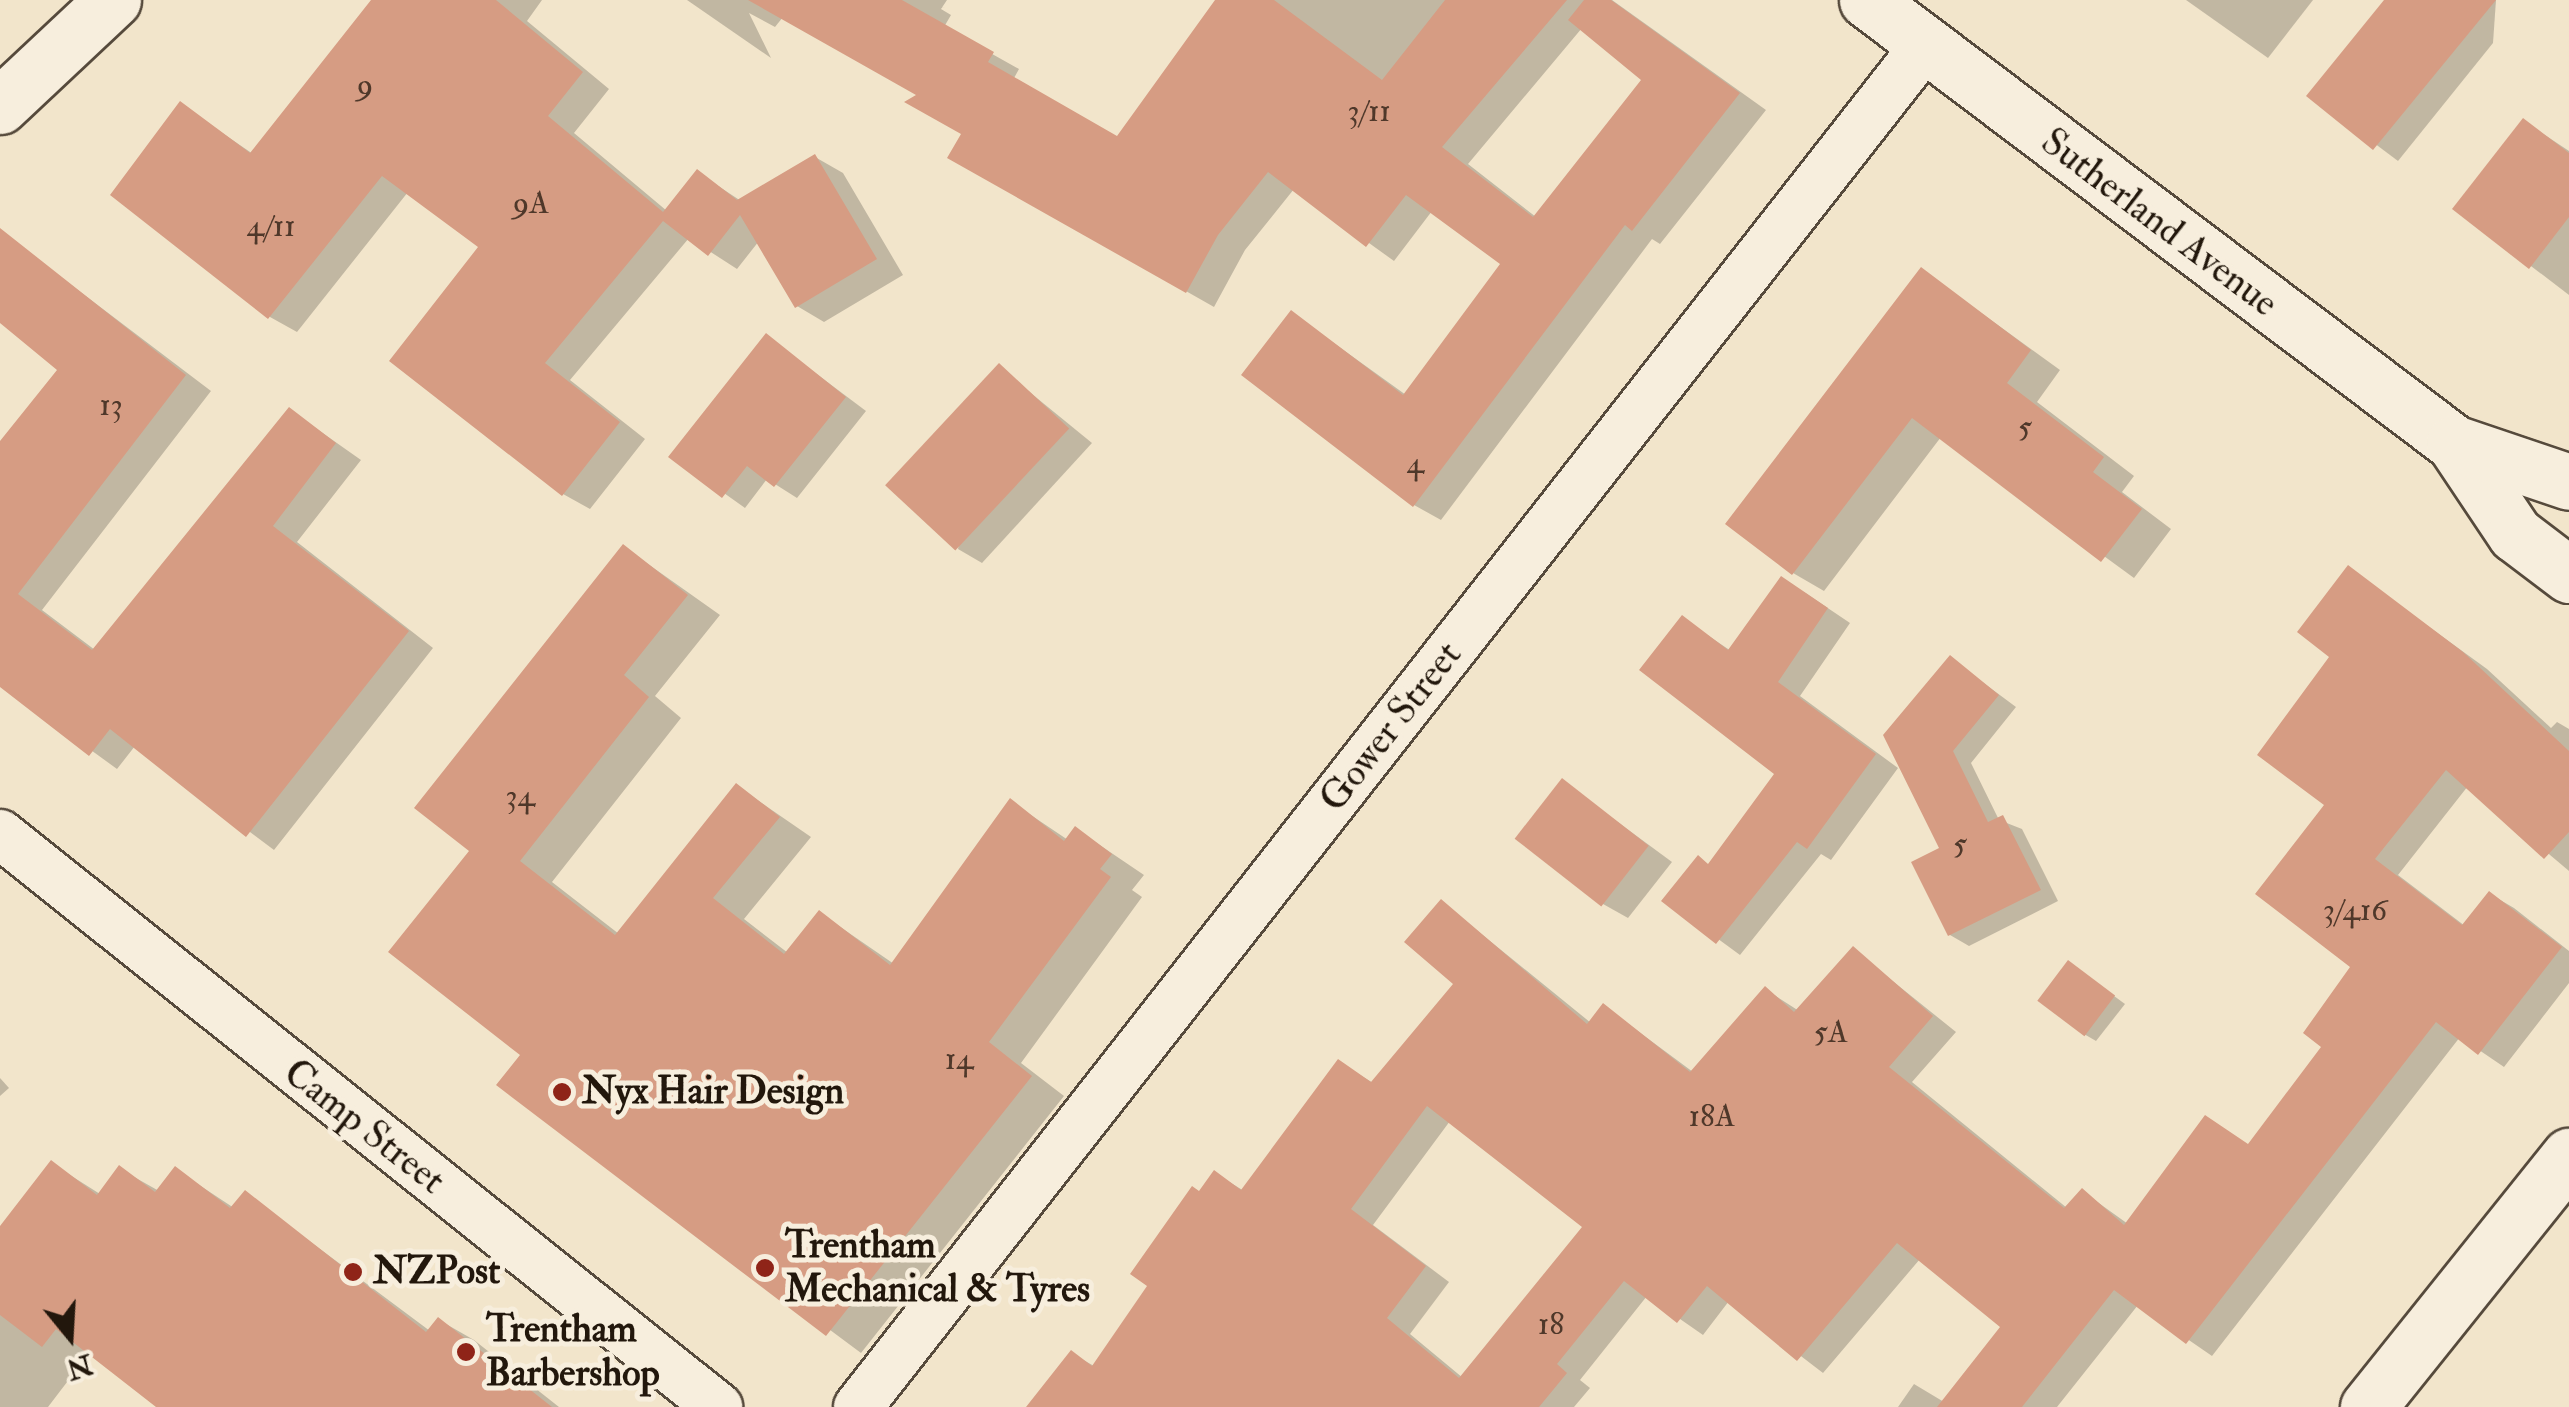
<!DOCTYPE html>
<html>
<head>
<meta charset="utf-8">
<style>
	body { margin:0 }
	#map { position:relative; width:2569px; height:1407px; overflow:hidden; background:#f2e5cb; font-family:"IM FELL Double Pica",serif }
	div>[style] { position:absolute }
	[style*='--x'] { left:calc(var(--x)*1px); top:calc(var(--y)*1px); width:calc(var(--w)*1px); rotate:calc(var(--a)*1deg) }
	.shadow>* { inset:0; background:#0003 }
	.building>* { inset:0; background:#d69c83; transform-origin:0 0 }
	.roads { filter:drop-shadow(2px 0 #564a3c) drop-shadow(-2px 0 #564a3c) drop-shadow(0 2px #564a3c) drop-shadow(0 -2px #564a3c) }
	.minor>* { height:48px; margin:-24px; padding:0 24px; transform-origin:24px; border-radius:24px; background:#f7eedd }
	.tertiary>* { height:55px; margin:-27.5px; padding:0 27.5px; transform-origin:27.5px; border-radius:27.5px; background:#f7eedd }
	.secondary>* { height:55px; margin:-27.5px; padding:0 27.5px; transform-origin:27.5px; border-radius:27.5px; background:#f7eedd }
	.dots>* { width:28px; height:28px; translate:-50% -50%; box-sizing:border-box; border:5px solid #f7eedd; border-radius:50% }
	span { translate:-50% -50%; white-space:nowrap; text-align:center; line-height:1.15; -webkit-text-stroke:10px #f7eedd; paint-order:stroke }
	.number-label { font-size:32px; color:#4f382a }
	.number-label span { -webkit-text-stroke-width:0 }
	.street-label { font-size:38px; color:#22170c }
	.poi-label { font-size:38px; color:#22170c; font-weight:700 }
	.left { translate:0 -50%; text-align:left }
	.north { position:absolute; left:20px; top:1287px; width:100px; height:100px; -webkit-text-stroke:8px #f7eedd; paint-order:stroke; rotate:162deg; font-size:28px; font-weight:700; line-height:40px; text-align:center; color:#22170c }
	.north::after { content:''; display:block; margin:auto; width:35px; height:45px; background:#22170c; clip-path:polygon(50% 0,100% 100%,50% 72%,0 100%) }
</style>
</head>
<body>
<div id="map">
	<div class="shadow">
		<i style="clip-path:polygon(406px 0,542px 0,527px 21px,609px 89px,574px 133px,667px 211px,697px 172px,741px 201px,815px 157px,843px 173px,903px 275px,824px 322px,797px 306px,759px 241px,737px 269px,689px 238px,570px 380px,645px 439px,590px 509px,563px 494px,482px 247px,408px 192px,297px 332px,270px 317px,180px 104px,253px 154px)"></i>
		<i style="clip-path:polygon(evenodd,687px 0,947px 0,941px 9px,951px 15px,944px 27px,1019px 69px,1013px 80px,1117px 139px,1218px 0,1612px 0,1766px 110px,1660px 244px,1652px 239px,1441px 520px,1414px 505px,1292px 313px,1406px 395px,1503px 263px,1432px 211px,1394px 261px,1294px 189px,1245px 250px,1214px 307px,950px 157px,964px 133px,921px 95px,783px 17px,775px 27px,749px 13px,771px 58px,687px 0,1582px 28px,1645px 79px,1536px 217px,1468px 164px,1582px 28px)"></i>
		<i style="clip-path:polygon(2186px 0,2313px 0,2268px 58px)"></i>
		<i style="clip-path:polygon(2387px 0,2496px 0,2493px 43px,2398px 161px,2310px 95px)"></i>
		<i style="clip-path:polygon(2524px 121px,2569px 151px,2569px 295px,2455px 208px)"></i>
		<i style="clip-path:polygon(8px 237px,211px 391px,42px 610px,95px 650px,290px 410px,361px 460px,297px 542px,433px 648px,274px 850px,135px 746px,117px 769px,0 684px,0 445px,61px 370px,0 319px,0 247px)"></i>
		<i style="clip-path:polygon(1922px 270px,2060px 370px,2037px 402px,2134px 476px,2122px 492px,2171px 529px,2134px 578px,1941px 437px,1824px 591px,1793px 573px)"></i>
		<i style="clip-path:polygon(766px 336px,866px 411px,797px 498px,767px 479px,745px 508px,672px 456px)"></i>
		<i style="clip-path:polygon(999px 367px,1092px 443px,982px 563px,958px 549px)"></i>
		<i style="clip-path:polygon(624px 547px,720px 615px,655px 696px,681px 718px,552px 882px,619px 934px,737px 786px,811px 837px,744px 919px,788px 953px,820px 913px,894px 964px,1010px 801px,1068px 840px,1076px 829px,1144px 875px,1132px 890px,1142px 897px,1021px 1063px,1064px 1096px,861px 1353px,500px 1084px,523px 1054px,472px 850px)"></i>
		<i style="clip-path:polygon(evenodd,2348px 568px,2487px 669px,2551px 728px,2557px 722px,2569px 729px,2569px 871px,2468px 786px,2398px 875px,2465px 926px,2490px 894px,2514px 908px,2569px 951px,2569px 983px,2504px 1067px,2460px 1037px,2212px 1356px,2138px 1305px,2057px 1407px,1898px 1407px,1914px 1384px,1944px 1402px,2004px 1326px,1920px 1259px,1823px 1373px,1729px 1301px,1703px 1335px,1647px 1296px,1580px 1380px,1590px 1388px,1574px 1407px,1029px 1407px,1071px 1353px,1094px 1366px,1150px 1286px,1215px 1173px,1244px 1191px,1339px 1062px,1373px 1083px,1457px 984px,1442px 902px,1591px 1023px,1604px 1006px,1693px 1072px,1765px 989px,1799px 1011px,1854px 950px,1956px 1032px,1912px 1082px,2067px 1208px,2082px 1191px,2128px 1224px,2250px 1146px,2325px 1047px,2353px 966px,2327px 804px,2333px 656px,2348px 568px,1450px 1121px,1585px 1226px,1463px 1378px,1410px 1334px,1449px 1282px,1373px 1225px,1450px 1121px)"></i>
		<i style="clip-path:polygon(1804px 592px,1850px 623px,1800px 696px,1898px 768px,1831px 860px,1821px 854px,1740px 955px,1665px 900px,1710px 865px,1778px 773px,1682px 618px,1731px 651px)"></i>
		<i style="clip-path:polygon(1950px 658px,2016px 707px,1971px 763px,1999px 820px,2022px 829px,2058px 901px,1969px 946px,1950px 935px,1943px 849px)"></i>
		<i style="clip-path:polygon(1562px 781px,1672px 862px,1628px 918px,1603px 904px)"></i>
		<i style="clip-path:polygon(2069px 963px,2125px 1004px,2096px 1041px,2084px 1034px)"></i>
		<i style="clip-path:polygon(0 1078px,9px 1088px,0 1096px)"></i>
		<i style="clip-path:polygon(51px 1163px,100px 1194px,120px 1169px,159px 1191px,175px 1169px,234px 1208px,245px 1193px,430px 1331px,439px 1320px,474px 1340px,559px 1407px,160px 1407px,90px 1352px,48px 1407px,0 1407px,0 1230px)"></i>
	</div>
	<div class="building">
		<i style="clip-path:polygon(371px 0,496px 0,583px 72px,548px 116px,663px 212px,697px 169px,737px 200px,815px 154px,877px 259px,795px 308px,740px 215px,708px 256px,663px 221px,545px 363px,620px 422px,562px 496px,389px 361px,478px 247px,382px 176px,268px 319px,110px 195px,180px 101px,250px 153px)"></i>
		<i style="clip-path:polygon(748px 0,902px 0,994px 52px,988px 62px,1117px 136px,1215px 0,1274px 0,1382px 80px,1445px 0,1567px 0,1442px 147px,1533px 217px,1641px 80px,1568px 20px,1584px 0,1611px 0,1740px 93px,1632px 231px,1625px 225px,1413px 507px,1241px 375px,1291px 310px,1403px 395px,1500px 264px,1406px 195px,1366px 247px,1268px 172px,1218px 235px,1186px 293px,947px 158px,961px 134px,904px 102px,916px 95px)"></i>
		<i style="clip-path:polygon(2384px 0,2496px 0,2373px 150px,2306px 96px)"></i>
		<i style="clip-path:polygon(2523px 118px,2569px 153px,2569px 217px,2529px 269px,2452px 209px)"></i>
		<i style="clip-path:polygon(0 228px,186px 375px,18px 594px,92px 650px,289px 407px,336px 443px,273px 526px,409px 631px,246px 837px,110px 729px,89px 756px,0 687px,0 441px,57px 370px,0 323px)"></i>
		<i style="clip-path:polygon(1921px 267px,2031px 350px,2007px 383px,2104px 457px,2093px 472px,2142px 509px,2101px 562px,1912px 418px,1792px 575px,1725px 524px)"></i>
		<i style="clip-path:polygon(766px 333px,846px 397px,774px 487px,747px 466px,722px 498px,668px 457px)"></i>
		<i style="left:999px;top:363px;width:96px;height:167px;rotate:43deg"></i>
		<i style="clip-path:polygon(623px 544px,688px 595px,624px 675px,649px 697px,520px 861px,615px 935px,736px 783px,780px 817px,713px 898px,784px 954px,819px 910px,890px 965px,1010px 798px,1064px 841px,1075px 826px,1112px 854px,1100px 869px,1111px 877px,989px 1042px,1032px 1076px,826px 1336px,496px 1085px,520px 1055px,388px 952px,469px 851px,414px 808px)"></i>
		<i style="clip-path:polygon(evenodd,2348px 565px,2463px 652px,2569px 751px,2569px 832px,2544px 859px,2446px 770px,2375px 859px,2462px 925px,2489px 891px,2562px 947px,2478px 1055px,2436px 1022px,2186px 1344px,2114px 1290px,2022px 1407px,1937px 1407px,2000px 1327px,1897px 1243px,1797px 1361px,1707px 1286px,1677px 1323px,1624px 1281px,1557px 1364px,1567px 1373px,1539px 1407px,1026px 1407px,1071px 1350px,1092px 1366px,1147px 1286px,1130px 1274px,1192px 1186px,1199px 1191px,1214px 1170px,1241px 1190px,1338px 1059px,1371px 1082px,1453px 984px,1404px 942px,1441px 899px,1587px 1024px,1603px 1003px,1690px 1072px,1765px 986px,1794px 1012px,1853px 946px,1933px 1016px,1889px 1067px,2064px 1208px,2082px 1188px,2124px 1225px,2205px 1115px,2248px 1144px,2321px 1047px,2303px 1033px,2350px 967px,2255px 894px,2324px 805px,2257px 755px,2329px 657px,2297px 632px,2348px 565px,1427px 1106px,1582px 1227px,1459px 1378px,1387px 1318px,1426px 1266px,1351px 1209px,1427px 1106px)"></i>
		<i style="clip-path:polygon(1781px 576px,1828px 608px,1778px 682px,1876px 754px,1807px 849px,1797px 842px,1716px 944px,1661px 901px,1698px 855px,1708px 864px,1774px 774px,1639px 670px,1682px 615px,1728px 650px)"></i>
		<i style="clip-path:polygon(1950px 655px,1999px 695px,1953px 751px,1988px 822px,2003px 815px,2041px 890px,1948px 936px,1911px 862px,1939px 848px,1883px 735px)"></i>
		<i style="left:1562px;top:778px;width:110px;height:77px;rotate:38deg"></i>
		<i style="left:2068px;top:960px;width:59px;height:51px;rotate:37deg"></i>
		<i style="clip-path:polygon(51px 1160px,97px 1195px,119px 1165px,155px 1192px,175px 1166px,230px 1208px,245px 1190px,426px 1332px,438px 1317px,552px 1407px,156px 1407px,56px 1329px,42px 1347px,0 1315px,0 1226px)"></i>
	</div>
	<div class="roads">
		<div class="minor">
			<i style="--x:0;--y:834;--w:919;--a:38.59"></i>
			<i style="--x:858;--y:1407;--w:1728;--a:-51.91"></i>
		</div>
		<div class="tertiary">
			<i style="--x:1867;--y:0;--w:735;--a:37.04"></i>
			<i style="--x:2454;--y:443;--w:110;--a:56.2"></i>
			<i style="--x:2515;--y:534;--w:68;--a:37.2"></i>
			<i style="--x:0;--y:106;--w:155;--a:-43.2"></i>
			<i style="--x:2454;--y:443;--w:121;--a:18.7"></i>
		</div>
		<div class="secondary">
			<i style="--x:2368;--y:1407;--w:322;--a:-51.3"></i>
		</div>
	</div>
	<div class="dots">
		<i style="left:562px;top:1092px;background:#8f2418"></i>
		<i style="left:765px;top:1268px;background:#8f2418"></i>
		<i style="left:353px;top:1272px;background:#8f2418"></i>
		<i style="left:466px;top:1352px;background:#8f2418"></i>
	</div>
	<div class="number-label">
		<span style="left:365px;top:85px">9</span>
		<span style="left:1369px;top:111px">3/11</span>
		<span style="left:531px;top:203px">9A</span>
		<span style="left:271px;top:226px">4/11</span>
		<span style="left:111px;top:405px">13</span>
		<span style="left:2025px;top:427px">5</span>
		<span style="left:1415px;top:463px">4</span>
		<span style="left:520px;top:796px">34</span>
		<span style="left:1960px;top:844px">5</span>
		<span style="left:2355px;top:910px">3/416</span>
		<span style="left:1831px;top:1032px">5A</span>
		<span style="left:959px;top:1059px">14</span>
		<span style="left:1712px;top:1116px">18A</span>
		<span style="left:1551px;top:1324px">18</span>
	</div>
	<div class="street-label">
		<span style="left:2159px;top:223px;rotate:37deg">Sutherland Avenue</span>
		<span style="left:1391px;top:727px;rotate:-52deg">Gower Street</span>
		<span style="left:364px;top:1127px;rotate:38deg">Camp Street</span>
	</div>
	<div class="poi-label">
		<span class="left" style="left:582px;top:1092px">Nyx Hair Design</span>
		<span class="left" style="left:785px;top:1268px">Trentham<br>Mechanical &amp; Tyres</span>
		<span class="left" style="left:373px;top:1272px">NZPost</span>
		<span class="left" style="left:486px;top:1352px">Trentham<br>Barbershop</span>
	</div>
	<div class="north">N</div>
</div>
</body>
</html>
